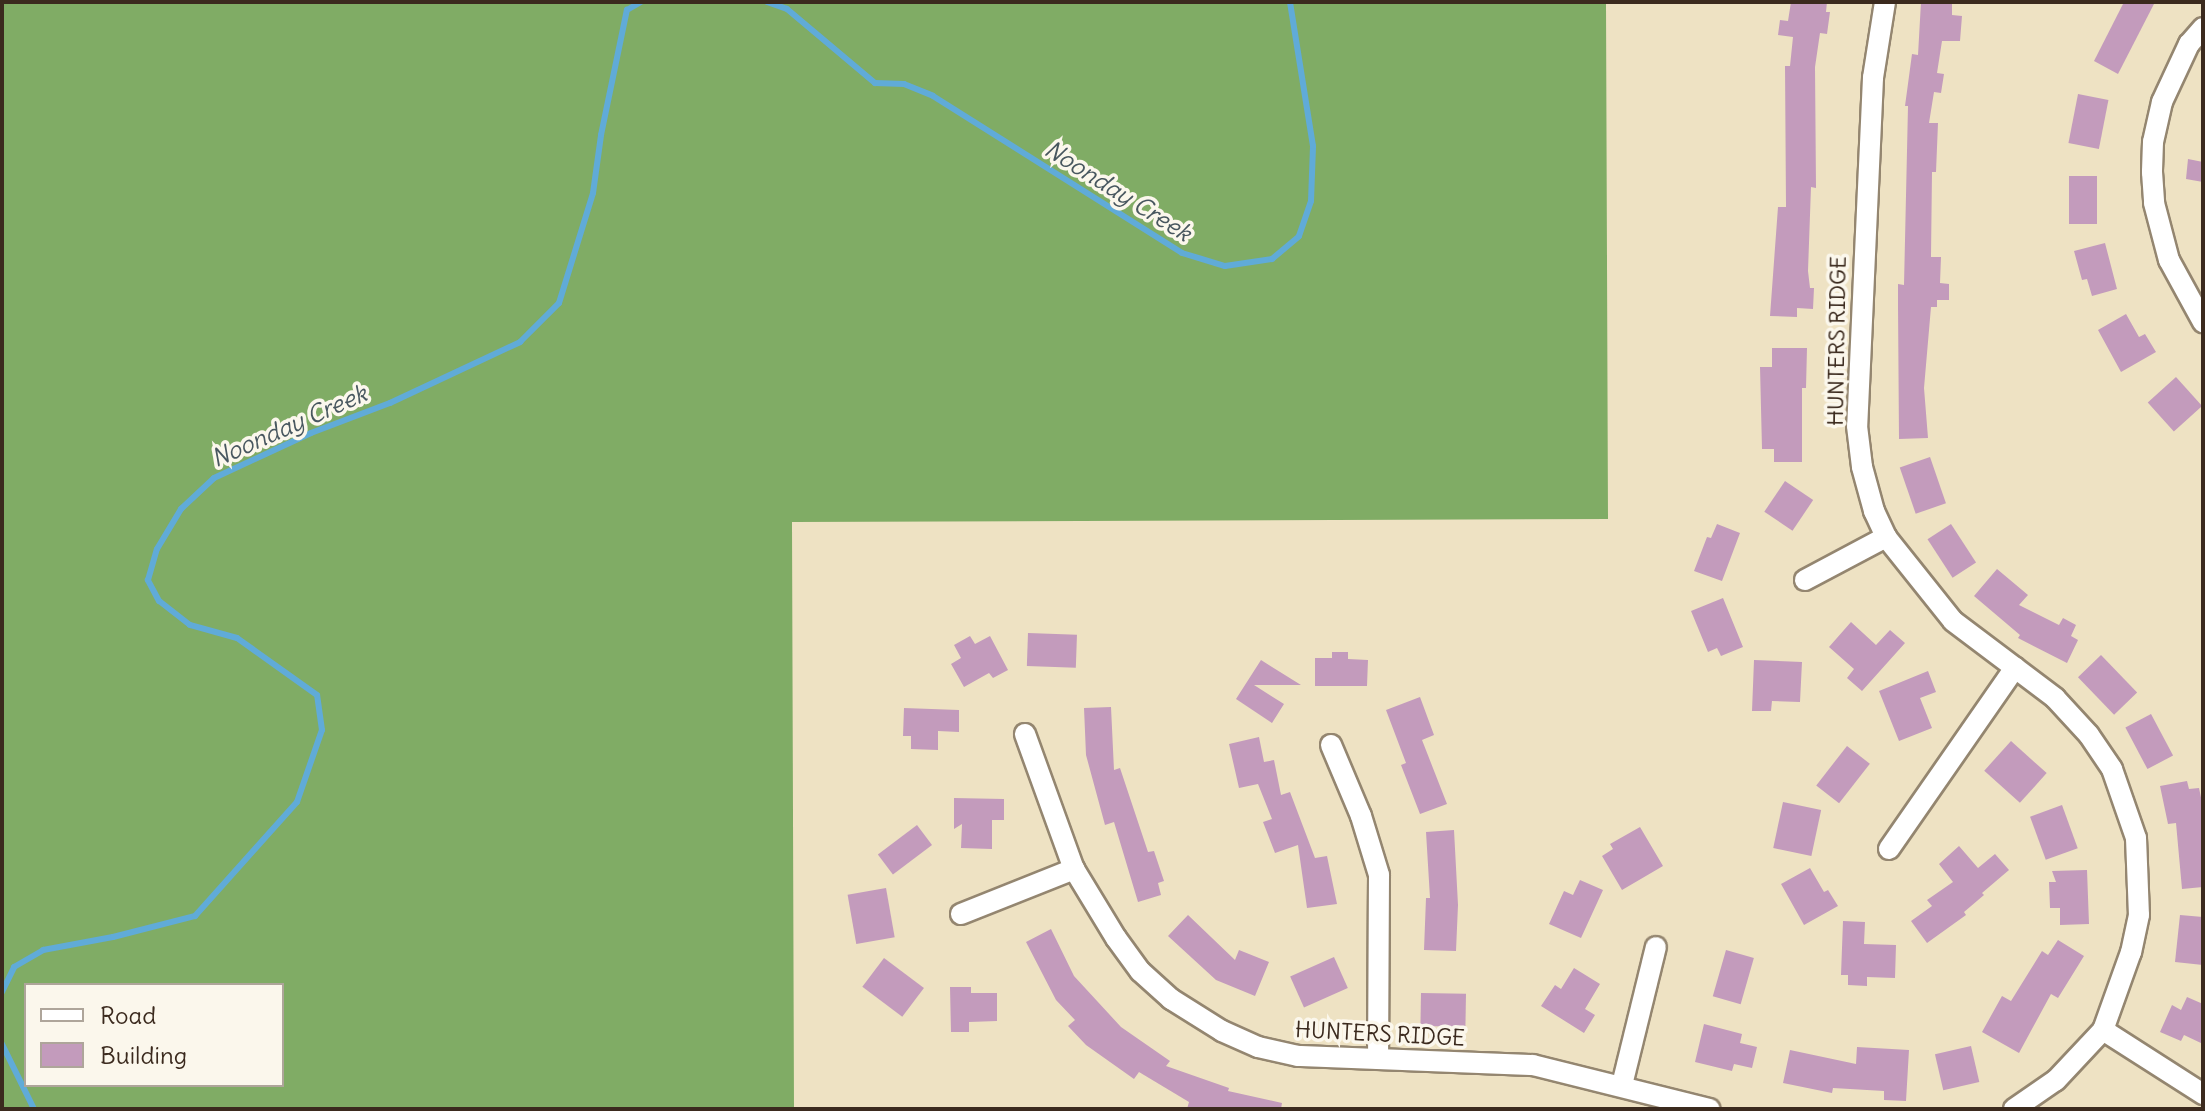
<!DOCTYPE html>
<html>
<head>
<meta charset="utf-8">
<style>
	body { margin:0 }
	#map { position:relative; width:2205px; height:1111px; overflow:hidden; background:#eee2c3; font-family:Delius,sans-serif }
	div>[style] { position:absolute }
	[style*='--x'] { left:calc(var(--x)*1px); top:calc(var(--y)*1px); width:calc(var(--w)*1px); rotate:calc(var(--a)*1deg) }
	.forest>* { inset:0; background:#80ac65 }
	.stream>* { height:6px; margin:-3px; padding:0 3px; transform-origin:3px; border-radius:3px; background:#60abd8 }
	.building>* { inset:0; background:#c39bbc; transform-origin:0 0 }
	.roads { filter:drop-shadow(2px 0 #948670) drop-shadow(-2px 0 #948670) drop-shadow(0 2px #948670) drop-shadow(0 -2px #948670) }
	.street>* { height:20px; margin:-10px; padding:0 10px; transform-origin:10px; border-radius:10px; background:#fff }
	span { translate:-50% -50%; white-space:nowrap; text-align:center; line-height:1.15; -webkit-text-stroke:7px #fbf7ec; paint-order:stroke }
	.street-label { font-size:22px; color:#3b2a1e }
	.water-label { font-size:24px; color:#48575f; font-style:italic }
	.frame { position:absolute; inset:0; border:4px solid #3b2a1e; pointer-events:none }
	.legend { position:absolute; left:24px; top:983px; width:260px; height:104px; box-sizing:border-box; background:#fbf7ec; border:2px solid #aea59a; margin:0; padding:10px 14px; list-style:none; font-size:24px; color:#3b2a1e }
	.legend li { display:flex; align-items:center; gap:16px; height:40px }
	.legend b { width:40px; border:2px solid #aea59a }
</style>
</head>
<body>
<div id="map">
	<div class="forest">
		<i style="clip-path:polygon(evenodd,2px 2px,1606px 2px,1608px 519px,792px 522px,794px 1109px,2px 1109px,2px 2px,26px 985px,282px 985px,282px 1085px,26px 1085px,26px 985px)"></i>
	</div>
	<div class="stream">
		<i style="--x:767;--y:2;--w:21;--a:19"></i>
		<i style="--x:787;--y:9;--w:115;--a:40.1"></i>
		<i style="--x:875;--y:83;--w:29;--a:2"></i>
		<i style="--x:904;--y:84;--w:31;--a:22"></i>
		<i style="--x:933;--y:96;--w:294;--a:32.2"></i>
		<i style="--x:1182;--y:253;--w:45;--a:16.8"></i>
		<i style="--x:1225;--y:266;--w:48;--a:-8.5"></i>
		<i style="--x:1272;--y:259;--w:35;--a:-40"></i>
		<i style="--x:1299;--y:236;--w:37;--a:-71"></i>
		<i style="--x:1311;--y:201;--w:55;--a:-87.9"></i>
		<i style="--x:1313;--y:146;--w:146;--a:-99.1"></i>
		<i style="--x:2;--y:992;--w:28;--a:-64"></i>
		<i style="--x:14;--y:967;--w:34;--a:-30"></i>
		<i style="--x:43;--y:950;--w:71;--a:-10.5"></i>
		<i style="--x:113;--y:937;--w:85;--a:-14.4"></i>
		<i style="--x:195;--y:916;--w:153;--a:-48.2"></i>
		<i style="--x:297;--y:802;--w:76;--a:-70.9"></i>
		<i style="--x:322;--y:730;--w:35;--a:-98"></i>
		<i style="--x:317;--y:695;--w:98;--a:-144.5"></i>
		<i style="--x:237;--y:638;--w:49;--a:-164.5"></i>
		<i style="--x:190;--y:625;--w:39;--a:-142"></i>
		<i style="--x:159;--y:601;--w:24;--a:-118"></i>
		<i style="--x:148;--y:580;--w:32;--a:-74"></i>
		<i style="--x:157;--y:549;--w:47;--a:-59"></i>
		<i style="--x:181;--y:509;--w:45;--a:-43.2"></i>
		<i style="--x:214;--y:478;--w:107;--a:-24.9"></i>
		<i style="--x:311;--y:433;--w:85;--a:-20.8"></i>
		<i style="--x:390;--y:403;--w:144;--a:-25.1"></i>
		<i style="--x:520;--y:342;--w:55;--a:-45"></i>
		<i style="--x:559;--y:303;--w:115;--a:-72.8"></i>
		<i style="--x:593;--y:193;--w:59;--a:-82.1"></i>
		<i style="--x:601;--y:135;--w:128;--a:-78.3"></i>
		<i style="--x:627;--y:10;--w:16;--a:-30"></i>
		<i style="--x:2;--y:1044;--w:72;--a:63.8"></i>
	</div>
	<div class="building">
		<i style="clip-path:polygon(1791px 2px,1827px 2px,1826px 12px,1830px 12px,1827px 34px,1820px 33px,1815px 67px,1816px 188px,1811px 187px,1808px 271px,1810px 288px,1814px 288px,1813px 309px,1797px 308px,1797px 317px,1770px 316px,1778px 207px,1786px 207px,1785px 66px,1790px 66px,1793px 37px,1778px 35px,1780px 20px,1788px 21px)"></i>
		<i style="clip-path:polygon(1921px 2px,1952px 2px,1952px 15px,1962px 16px,1960px 41px,1942px 41px,1937px 73px,1944px 74px,1941px 93px,1934px 92px,1929px 123px,1938px 123px,1936px 172px,1932px 172px,1931px 257px,1941px 257px,1940px 283px,1949px 284px,1949px 300px,1937px 300px,1937px 307px,1931px 307px,1924px 388px,1928px 438px,1899px 439px,1898px 306px,1898px 284px,1904px 285px,1908px 106px,1905px 106px,1912px 54px,1918px 55px)"></i>
		<i style="clip-path:polygon(2124px 2px,2155px 2px,2118px 74px,2094px 61px)"></i>
		<i style="left:2078px;top:94px;width:31px;height:50px;rotate:11deg"></i>
		<i style="clip-path:polygon(2188px 159px,2203px 162px,2203px 182px,2186px 179px)"></i>
		<i style="left:2069px;top:176px;width:28px;height:48px"></i>
		<i style="clip-path:polygon(2105px 243px,2117px 289px,2092px 296px,2087px 279px,2082px 280px,2074px 251px)"></i>
		<i style="clip-path:polygon(2126px 314px,2139px 337px,2145px 334px,2156px 352px,2121px 372px,2098px 330px)"></i>
		<i style="clip-path:polygon(1772px 348px,1807px 348px,1806px 388px,1802px 388px,1802px 462px,1774px 462px,1774px 449px,1762px 449px,1760px 367px,1772px 367px)"></i>
		<i style="left:2176px;top:377px;width:39px;height:38px;rotate:48deg"></i>
		<i style="left:1930px;top:457px;width:49px;height:32px;rotate:71deg"></i>
		<i style="left:1785px;top:481px;width:34px;height:37px;rotate:34deg"></i>
		<i style="clip-path:polygon(1717px 524px,1740px 533px,1722px 581px,1694px 571px,1707px 537px,1711px 538px)"></i>
		<i style="left:1951px;top:524px;width:46px;height:28px;rotate:57deg"></i>
		<i style="clip-path:polygon(1997px 569px,2028px 595px,2019px 605px,2059px 625px,2063px 618px,2076px 625px,2071px 636px,2078px 640px,2067px 663px,2018px 638px,2020px 635px,1974px 596px)"></i>
		<i style="clip-path:polygon(1723px 598px,1743px 647px,1721px 656px,1717px 648px,1708px 652px,1691px 611px)"></i>
		<i style="clip-path:polygon(1851px 622px,1876px 645px,1890px 630px,1905px 643px,1862px 691px,1847px 678px,1854px 669px,1829px 647px)"></i>
		<i style="left:1028px;top:633px;width:49px;height:33px;rotate:2deg"></i>
		<i style="clip-path:polygon(970px 636px,975px 644px,990px 636px,1008px 670px,993px 678px,989px 673px,964px 687px,951px 664px,961px 658px,954px 645px)"></i>
		<i style="clip-path:polygon(1332px 652px,1348px 652px,1348px 659px,1368px 660px,1367px 686px,1315px 686px,1315px 658px,1332px 658px)"></i>
		<i style="left:2101px;top:655px;width:52px;height:32px;rotate:46deg"></i>
		<i style="clip-path:polygon(1261px 660px,1301px 685px,1254px 685px,1284px 704px,1272px 723px,1236px 699px)"></i>
		<i style="clip-path:polygon(1754px 660px,1802px 662px,1800px 702px,1772px 701px,1771px 711px,1752px 711px)"></i>
		<i style="clip-path:polygon(1928px 671px,1936px 692px,1920px 698px,1932px 728px,1899px 741px,1879px 691px)"></i>
		<i style="clip-path:polygon(1420px 697px,1434px 735px,1422px 740px,1447px 804px,1420px 814px,1401px 765px,1406px 763px,1386px 710px)"></i>
		<i style="clip-path:polygon(1111px 707px,1114px 770px,1120px 768px,1148px 852px,1154px 851px,1164px 881px,1158px 883px,1161px 895px,1138px 902px,1114px 822px,1105px 825px,1086px 755px,1084px 708px)"></i>
		<i style="clip-path:polygon(904px 708px,959px 710px,959px 732px,938px 731px,938px 750px,911px 749px,911px 736px,903px 736px)"></i>
		<i style="left:2151px;top:714px;width:47px;height:29px;rotate:62deg"></i>
		<i style="clip-path:polygon(1259px 737px,1264px 762px,1274px 760px,1281px 795px,1290px 792px,1315px 858px,1327px 856px,1337px 904px,1307px 908px,1298px 845px,1275px 853px,1263px 822px,1272px 819px,1258px 784px,1239px 788px,1229px 744px)"></i>
		<i style="left:2011px;top:741px;width:48px;height:40px;rotate:42deg"></i>
		<i style="left:1847px;top:746px;width:29px;height:50px;rotate:38deg"></i>
		<i style="clip-path:polygon(2187px 781px,2189px 789px,2199px 788px,2203px 807px,2203px 887px,2182px 889px,2176px 823px,2168px 824px,2160px 786px)"></i>
		<i style="clip-path:polygon(954px 798px,1004px 799px,1004px 820px,992px 820px,992px 849px,961px 848px,962px 824px,954px 829px)"></i>
		<i style="left:1783px;top:802px;width:39px;height:47px;rotate:12deg"></i>
		<i style="left:2062px;top:805px;width:46px;height:34px;rotate:70deg"></i>
		<i style="left:917px;top:825px;width:25px;height:49px;rotate:53deg"></i>
		<i style="clip-path:polygon(1640px 827px,1663px 866px,1622px 890px,1602px 856px,1613px 849px,1610px 844px)"></i>
		<i style="clip-path:polygon(1454px 830px,1458px 905px,1456px 951px,1424px 950px,1426px 898px,1430px 898px,1426px 832px)"></i>
		<i style="clip-path:polygon(1959px 846px,1978px 868px,1995px 854px,2009px 870px,1982px 893px,1984px 895px,1964px 912px,1966px 915px,1927px 943px,1911px 921px,1932px 906px,1927px 900px,1953px 882px,1939px 864px)"></i>
		<i style="clip-path:polygon(1810px 868px,1824px 892px,1828px 890px,1838px 906px,1804px 925px,1781px 884px)"></i>
		<i style="clip-path:polygon(2087px 870px,2089px 924px,2060px 925px,2060px 908px,2050px 908px,2049px 882px,2056px 882px,2052px 871px)"></i>
		<i style="clip-path:polygon(1580px 880px,1603px 890px,1581px 938px,1549px 924px,1564px 891px,1573px 895px)"></i>
		<i style="left:886px;top:888px;width:50px;height:39px;rotate:80deg"></i>
		<i style="clip-path:polygon(1188px 915px,1235px 960px,1239px 950px,1269px 962px,1255px 996px,1216px 980px,1168px 936px)"></i>
		<i style="clip-path:polygon(2180px 915px,2203px 917px,2203px 965px,2175px 962px)"></i>
		<i style="clip-path:polygon(1843px 921px,1865px 922px,1864px 944px,1896px 945px,1895px 978px,1867px 977px,1867px 986px,1848px 985px,1848px 975px,1841px 975px)"></i>
		<i style="clip-path:polygon(1051px 929px,1074px 976px,1121px 1027px,1170px 1061px,1166px 1066px,1229px 1088px,1228px 1091px,1282px 1103px,1281px 1109px,1187px 1109px,1189px 1102px,1139px 1072px,1134px 1079px,1086px 1045px,1068px 1026px,1075px 1020px,1056px 1000px,1026px 942px)"></i>
		<i style="clip-path:polygon(2058px 940px,2084px 956px,2058px 998px,2051px 994px,2019px 1053px,1982px 1032px,2002px 996px,2011px 1001px,2042px 951px,2048px 955px)"></i>
		<i style="left:1726px;top:950px;width:29px;height:48px;rotate:16deg"></i>
		<i style="left:1334px;top:957px;width:34px;height:48px;rotate:66deg"></i>
		<i style="left:884px;top:958px;width:50px;height:36px;rotate:37deg"></i>
		<i style="clip-path:polygon(1574px 968px,1600px 984px,1585px 1009px,1595px 1015px,1584px 1033px,1541px 1006px,1555px 985px,1561px 989px)"></i>
		<i style="clip-path:polygon(950px 987px,971px 987px,971px 993px,997px 993px,997px 1021px,969px 1022px,969px 1032px,951px 1032px)"></i>
		<i style="left:1421px;top:993px;width:45px;height:33px;rotate:1deg"></i>
		<i style="clip-path:polygon(2187px 997px,2203px 1004px,2203px 1044px,2184px 1035px,2181px 1041px,2160px 1032px,2172px 1005px,2181px 1010px)"></i>
		<i style="clip-path:polygon(1704px 1024px,1742px 1034px,1740px 1043px,1757px 1047px,1752px 1068px,1734px 1064px,1732px 1071px,1695px 1062px)"></i>
		<i style="left:1971px;top:1046px;width:37px;height:37px;rotate:77deg"></i>
		<i style="clip-path:polygon(1857px 1047px,1909px 1050px,1906px 1101px,1884px 1100px,1884px 1091px,1833px 1088px,1832px 1093px,1783px 1083px,1790px 1050px,1856px 1064px)"></i>
	</div>
	<div class="roads">
		<div class="street">
			<i style="--x:1885;--y:2;--w:77;--a:99"></i>
			<i style="--x:1873;--y:78;--w:348;--a:92.6"></i>
			<i style="--x:1857;--y:426;--w:41;--a:83"></i>
			<i style="--x:1862;--y:467;--w:46;--a:74.7"></i>
			<i style="--x:1874;--y:511;--w:29;--a:65"></i>
			<i style="--x:1886;--y:537;--w:107;--a:51.4"></i>
			<i style="--x:1953;--y:621;--w:128;--a:37"></i>
			<i style="--x:2055;--y:698;--w:50;--a:47.4"></i>
			<i style="--x:2089;--y:735;--w:41;--a:55.9"></i>
			<i style="--x:2112;--y:769;--w:73;--a:70.8"></i>
			<i style="--x:2136;--y:838;--w:77;--a:87.8"></i>
			<i style="--x:2139;--y:915;--w:38;--a:102"></i>
			<i style="--x:2131;--y:952;--w:83;--a:109.7"></i>
			<i style="--x:2103;--y:1030;--w:69;--a:133.2"></i>
			<i style="--x:2056;--y:1080;--w:51;--a:145.4"></i>
			<i style="--x:2203;--y:28;--w:21;--a:131"></i>
			<i style="--x:2189;--y:44;--w:64;--a:115"></i>
			<i style="--x:2162;--y:102;--w:41;--a:102.7"></i>
			<i style="--x:2153;--y:142;--w:30;--a:92"></i>
			<i style="--x:2152;--y:172;--w:31;--a:86"></i>
			<i style="--x:2154;--y:203;--w:59;--a:75.3"></i>
			<i style="--x:2169;--y:260;--w:71;--a:61.3"></i>
			<i style="--x:1805;--y:580;--w:92;--a:-28"></i>
			<i style="--x:1025;--y:734;--w:144;--a:70.1"></i>
			<i style="--x:1074;--y:869;--w:81;--a:58.7"></i>
			<i style="--x:1116;--y:938;--w:41;--a:54"></i>
			<i style="--x:1140;--y:971;--w:42;--a:42.1"></i>
			<i style="--x:1171;--y:999;--w:60;--a:32.1"></i>
			<i style="--x:1222;--y:1031;--w:39;--a:24"></i>
			<i style="--x:1258;--y:1047;--w:41;--a:12.7"></i>
			<i style="--x:1298;--y:1056;--w:235;--a:2.2"></i>
			<i style="--x:1533;--y:1065;--w:182;--a:14"></i>
			<i style="--x:1331;--y:745;--w:77;--a:67.1"></i>
			<i style="--x:1361;--y:816;--w:62;--a:73"></i>
			<i style="--x:1379;--y:875;--w:184;--a:90.3"></i>
			<i style="--x:1889;--y:849;--w:221;--a:-55.2"></i>
			<i style="--x:961;--y:914;--w:122;--a:-21.7"></i>
			<i style="--x:2103;--y:1030;--w:119;--a:32.6"></i>
			<i style="--x:1622;--y:1085;--w:142;--a:-76.2"></i>
		</div>
	</div>
	<div class="street-label">
		<span style="left:1837px;top:341px;rotate:-89deg">HUNTERS RIDGE</span>
		<span style="left:1380px;top:1034px;rotate:3deg">HUNTERS RIDGE</span>
	</div>
	<div class="water-label">
		<span style="left:1118px;top:191px;rotate:32deg">Noonday Creek</span>
		<span style="left:289px;top:426px;rotate:-24deg">Noonday Creek</span>
	</div>
	<div class="frame"></div>
	<ul class="legend">
	<li><b style="height:10px;background:#fff"></b>Road</li>
	<li><b style="height:22px;background:#c39bbc"></b>Building</li>
	</ul>
</div>
</body>
</html>
